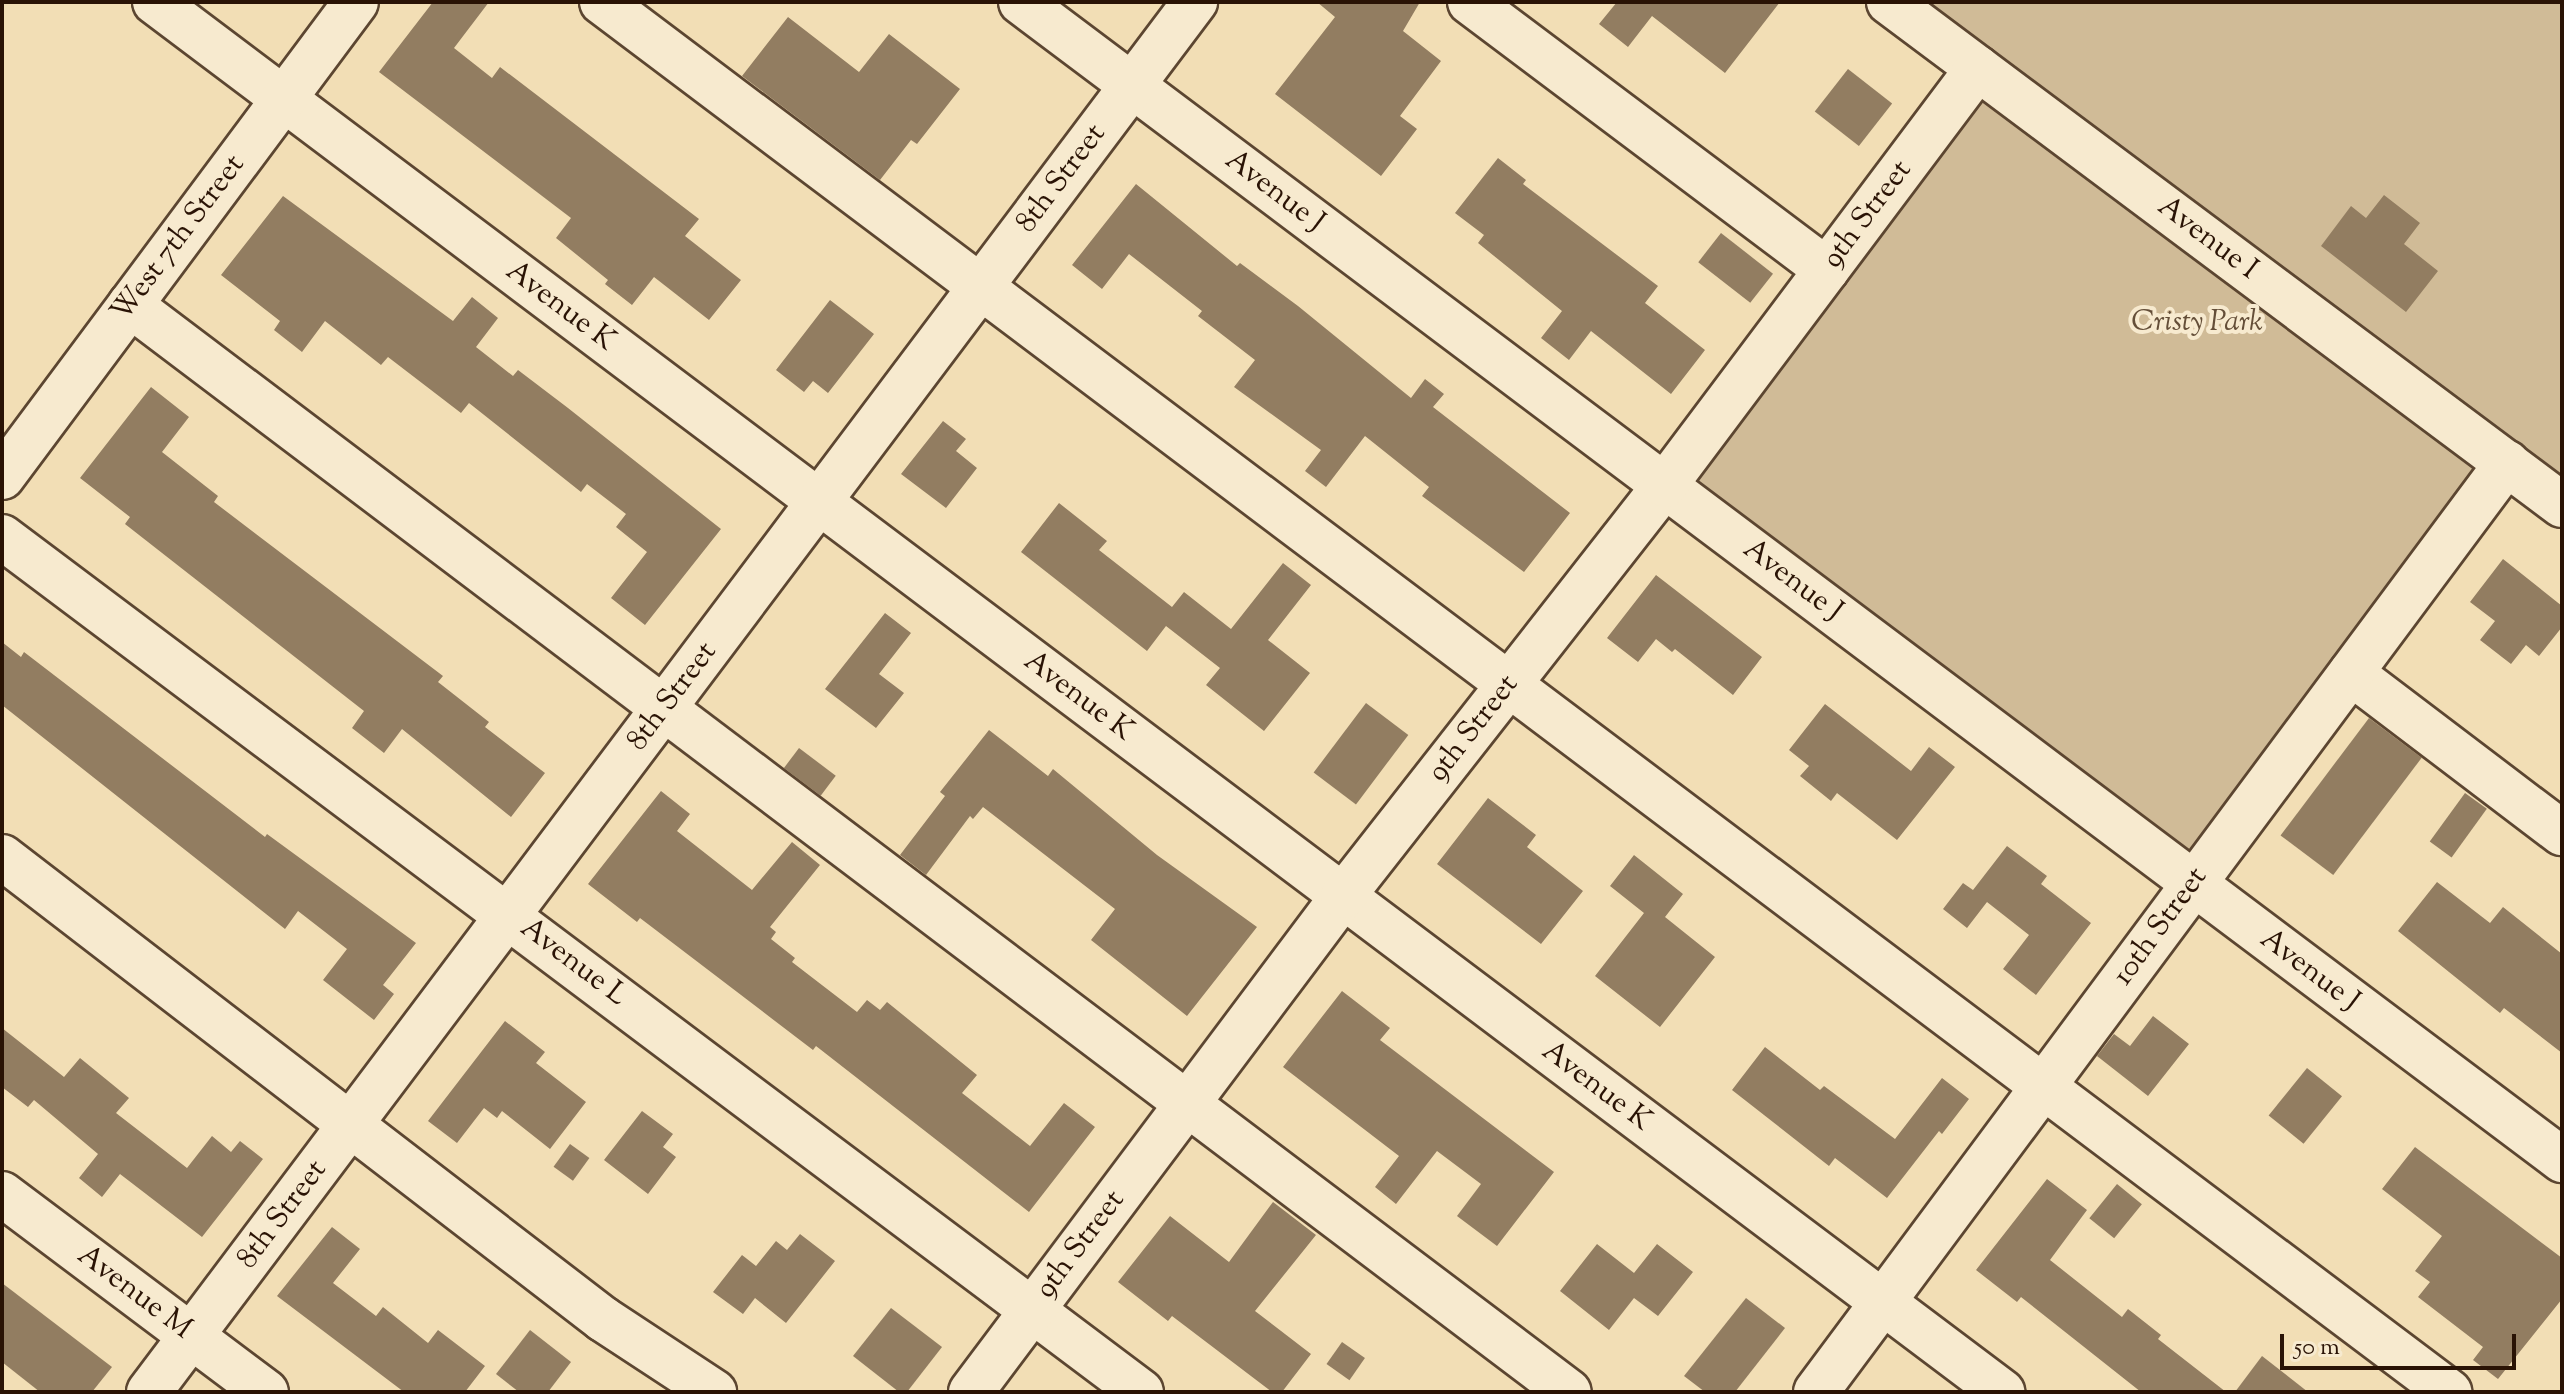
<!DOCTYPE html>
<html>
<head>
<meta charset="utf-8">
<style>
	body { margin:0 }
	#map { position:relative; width:2564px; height:1394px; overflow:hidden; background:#f2deb5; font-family:"Sorts Mill Goudy",serif }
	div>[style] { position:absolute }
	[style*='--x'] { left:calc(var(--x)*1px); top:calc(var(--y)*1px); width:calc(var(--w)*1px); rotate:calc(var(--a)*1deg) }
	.green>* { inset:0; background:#d0bb97 }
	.building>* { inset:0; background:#927d61; transform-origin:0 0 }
	.roads { filter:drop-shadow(2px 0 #5c4631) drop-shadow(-2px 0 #5c4631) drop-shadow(0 2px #5c4631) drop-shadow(0 -2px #5c4631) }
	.minor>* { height:44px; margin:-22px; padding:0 22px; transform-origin:22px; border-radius:22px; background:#f7eacf }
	span { translate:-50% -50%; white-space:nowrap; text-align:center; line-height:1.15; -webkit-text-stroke:8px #f7eacf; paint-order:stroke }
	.street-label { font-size:30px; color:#2a1305 }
	.park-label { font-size:30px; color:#644e38; font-style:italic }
	.frame { position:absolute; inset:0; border:4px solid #2a1305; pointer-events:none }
	.scale { position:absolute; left:2280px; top:1334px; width:236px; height:36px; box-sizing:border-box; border:4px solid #2a1305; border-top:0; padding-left:10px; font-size:24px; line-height:28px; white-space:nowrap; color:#2a1305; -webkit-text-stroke:6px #f7eacf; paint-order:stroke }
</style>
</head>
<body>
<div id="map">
	<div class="green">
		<i style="clip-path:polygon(1913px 2px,2562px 2px,2562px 476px,2506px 436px,2186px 857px,1687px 481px,1997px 66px)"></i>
	</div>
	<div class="building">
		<i style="clip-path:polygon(433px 2px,489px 2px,454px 48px,492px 78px,500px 67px,699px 219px,685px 236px,741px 280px,709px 320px,654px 277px,632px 305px,605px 284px,608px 280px,556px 238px,571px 218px,379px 72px)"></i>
		<i style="clip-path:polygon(1317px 2px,1420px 2px,1403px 31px,1441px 61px,1400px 116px,1417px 129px,1381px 176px,1275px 94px,1335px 17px)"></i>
		<i style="clip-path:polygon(1617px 2px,1780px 2px,1725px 73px,1652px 16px,1628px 47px,1599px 24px)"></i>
		<i style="clip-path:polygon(788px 17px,859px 72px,889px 34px,960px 89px,917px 144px,911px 140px,880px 180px,742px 76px)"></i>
		<i style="left:1848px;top:69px;width:56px;height:54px;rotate:38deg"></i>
		<i style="clip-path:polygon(1498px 158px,1526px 180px,1523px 184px,1658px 286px,1645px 303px,1705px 350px,1671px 394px,1591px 331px,1569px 360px,1541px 338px,1562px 311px,1478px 243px,1484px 235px,1455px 213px)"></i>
		<i style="clip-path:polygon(1136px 184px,1237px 266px,1240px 263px,1298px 306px,1411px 398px,1425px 379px,1444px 394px,1433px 407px,1570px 513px,1524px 572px,1422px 496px,1429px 487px,1365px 436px,1326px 487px,1305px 471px,1321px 450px,1234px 387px,1255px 360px,1198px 316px,1202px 311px,1129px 254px,1102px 289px,1072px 265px)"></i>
		<i style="clip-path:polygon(2384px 195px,2420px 223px,2404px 244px,2438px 271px,2406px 312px,2321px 246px,2351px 206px,2366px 218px)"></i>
		<i style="clip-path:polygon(283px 196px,453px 321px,472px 297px,498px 318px,476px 347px,513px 376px,518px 370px,568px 408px,721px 529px,645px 625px,611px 598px,647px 552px,616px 527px,626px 514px,587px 484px,581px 492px,469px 403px,461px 413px,388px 357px,381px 365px,325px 321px,302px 352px,274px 330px,280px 321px,221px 275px)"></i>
		<i style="left:1721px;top:233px;width:66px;height:37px;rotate:38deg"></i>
		<i style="clip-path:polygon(830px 300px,874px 334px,828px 393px,813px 381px,804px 392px,776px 370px)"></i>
		<i style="clip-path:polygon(151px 387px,189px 417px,162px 452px,218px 496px,214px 502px,443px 676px,438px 682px,489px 722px,485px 727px,545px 773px,511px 817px,402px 729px,384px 753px,352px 728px,364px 711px,125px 524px,130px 517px,80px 478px)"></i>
		<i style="clip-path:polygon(943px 421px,966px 439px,956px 451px,977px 468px,946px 508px,901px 474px)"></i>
		<i style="clip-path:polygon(1059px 503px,1107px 541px,1099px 550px,1172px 607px,1184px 592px,1231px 629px,1283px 563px,1311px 585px,1268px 640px,1310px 673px,1264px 731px,1206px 685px,1220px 668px,1166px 626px,1147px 651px,1021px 552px)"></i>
		<i style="clip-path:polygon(2503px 559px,2562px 606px,2562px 627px,2539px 656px,2526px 645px,2511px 664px,2480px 640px,2495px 621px,2470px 602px)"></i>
		<i style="clip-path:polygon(1656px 575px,1762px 657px,1733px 695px,1675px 649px,1672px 652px,1656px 639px,1638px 662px,1607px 638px)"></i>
		<i style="clip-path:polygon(885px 613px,911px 633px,879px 674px,904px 693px,876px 728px,825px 689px)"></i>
		<i style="clip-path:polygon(2px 642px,21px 657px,24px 652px,265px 837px,267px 834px,416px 943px,383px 985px,394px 994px,374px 1020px,323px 980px,347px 949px,298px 911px,285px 929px,2px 705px)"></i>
		<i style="left:1366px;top:703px;width:53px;height:87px;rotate:37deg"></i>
		<i style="clip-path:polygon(1825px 704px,1911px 771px,1929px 747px,1955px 767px,1897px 840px,1837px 793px,1831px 801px,1800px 776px,1809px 766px,1789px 750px)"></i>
		<i style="left:2369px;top:718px;width:66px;height:147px;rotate:37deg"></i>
		<i style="clip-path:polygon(989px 730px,1048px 776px,1053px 769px,1157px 855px,1257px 927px,1187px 1016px,1091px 940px,1115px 909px,983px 807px,973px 819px,970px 816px,926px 875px,900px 855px,945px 796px,940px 792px)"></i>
		<i style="left:799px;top:748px;width:46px;height:25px;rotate:37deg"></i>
		<i style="clip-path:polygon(661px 791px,690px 814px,677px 831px,752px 890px,792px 842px,820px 865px,770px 927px,776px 932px,771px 939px,795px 958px,792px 962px,857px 1012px,867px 1000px,880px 1010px,887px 1002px,977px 1075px,962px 1093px,1030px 1146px,1064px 1103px,1095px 1127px,1029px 1212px,816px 1046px,813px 1050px,640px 918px,637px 922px,588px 884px)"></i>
		<i style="left:2465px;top:793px;width:27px;height:60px;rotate:36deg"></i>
		<i style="clip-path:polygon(1488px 798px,1536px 835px,1527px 847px,1583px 891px,1541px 944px,1437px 864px)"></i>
		<i style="clip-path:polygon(2007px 846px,2047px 876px,2041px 884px,2091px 923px,2036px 995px,2003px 969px,2029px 935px,1987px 902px,1967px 928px,1943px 909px,1963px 883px,1973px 890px)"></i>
		<i style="clip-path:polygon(1634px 855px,1683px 894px,1665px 917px,1715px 957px,1660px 1027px,1595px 976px,1644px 913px,1610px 886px)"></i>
		<i style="clip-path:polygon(2437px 882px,2490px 923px,2503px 907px,2562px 954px,2562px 1053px,2504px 1008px,2500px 1013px,2398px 931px)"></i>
		<i style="clip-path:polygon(1342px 991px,1390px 1028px,1380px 1040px,1554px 1172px,1497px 1246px,1457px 1216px,1481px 1184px,1437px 1151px,1396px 1204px,1375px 1187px,1399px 1156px,1283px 1067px)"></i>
		<i style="clip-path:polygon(2153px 1016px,2189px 1044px,2148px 1096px,2097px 1056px,2114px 1034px,2130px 1046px)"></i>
		<i style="clip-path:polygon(505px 1021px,545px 1052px,536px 1063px,586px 1102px,550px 1149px,502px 1111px,497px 1118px,484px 1108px,457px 1143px,428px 1121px)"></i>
		<i style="clip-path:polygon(2px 1028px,64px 1077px,80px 1058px,129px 1098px,116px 1113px,187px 1168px,212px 1136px,231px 1152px,240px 1141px,263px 1159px,202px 1237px,120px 1174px,102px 1197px,79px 1178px,98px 1154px,34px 1100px,28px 1107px,2px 1087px)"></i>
		<i style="clip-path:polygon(1765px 1047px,1820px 1090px,1824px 1086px,1895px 1139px,1942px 1078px,1969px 1099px,1942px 1134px,1939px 1131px,1887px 1198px,1835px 1158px,1829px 1166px,1732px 1090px)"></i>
		<i style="left:2307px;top:1068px;width:45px;height:61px;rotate:39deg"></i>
		<i style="clip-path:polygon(642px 1111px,673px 1134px,663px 1147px,676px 1157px,648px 1194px,604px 1160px)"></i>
		<i style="left:570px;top:1144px;width:24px;height:28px;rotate:36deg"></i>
		<i style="clip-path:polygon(2415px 1147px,2562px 1258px,2562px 1299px,2498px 1379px,2473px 1360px,2483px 1347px,2418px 1297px,2430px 1282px,2415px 1271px,2442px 1236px,2382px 1189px)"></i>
		<i style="clip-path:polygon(2047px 1179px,2087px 1210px,2050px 1260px,2122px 1317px,2128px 1309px,2161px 1335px,2158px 1339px,2226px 1392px,2141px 1392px,2021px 1297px,2017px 1302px,1976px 1270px)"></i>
		<i style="left:2117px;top:1184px;width:32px;height:44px;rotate:39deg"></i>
		<i style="clip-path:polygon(1273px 1202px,1316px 1235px,1255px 1311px,1311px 1354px,1282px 1392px,1272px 1392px,1172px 1316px,1168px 1321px,1118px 1282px,1170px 1216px,1229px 1262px)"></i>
		<i style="clip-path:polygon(332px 1227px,360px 1249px,333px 1283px,376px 1316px,383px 1307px,428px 1343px,438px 1330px,485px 1366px,465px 1392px,404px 1392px,277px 1296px)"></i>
		<i style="clip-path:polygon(800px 1234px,835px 1261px,786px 1323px,755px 1298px,743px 1314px,713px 1292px,742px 1255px,756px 1266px,776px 1241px,787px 1250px)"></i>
		<i style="clip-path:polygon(1597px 1244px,1634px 1273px,1657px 1244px,1693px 1272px,1658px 1316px,1634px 1298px,1609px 1330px,1560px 1291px)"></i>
		<i style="clip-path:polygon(2px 1283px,112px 1367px,92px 1392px,40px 1392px,2px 1362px)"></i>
		<i style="clip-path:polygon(1746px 1298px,1785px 1328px,1735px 1392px,1705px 1392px,1684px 1376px)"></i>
		<i style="clip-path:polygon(891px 1308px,942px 1347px,907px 1392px,899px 1392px,853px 1356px)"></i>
		<i style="clip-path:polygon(530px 1330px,571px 1362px,548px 1392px,519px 1392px,496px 1374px)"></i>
		<i style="left:1342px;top:1342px;width:28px;height:27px;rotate:35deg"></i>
		<i style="clip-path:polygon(2262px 1356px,2308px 1392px,2235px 1392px)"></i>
	</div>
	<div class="roads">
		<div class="minor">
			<i style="--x:155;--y:2;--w:2312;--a:36.96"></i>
			<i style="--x:602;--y:2;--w:2312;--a:36.96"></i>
			<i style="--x:1021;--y:2;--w:1928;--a:36.92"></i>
			<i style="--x:1470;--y:2;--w:446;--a:36.9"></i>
			<i style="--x:1889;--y:2;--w:840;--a:36.77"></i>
			<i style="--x:130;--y:305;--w:1803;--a:37.07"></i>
			<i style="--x:2;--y:477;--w:592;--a:-53.3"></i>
			<i style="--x:2;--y:537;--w:1424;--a:36.89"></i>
			<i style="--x:2351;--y:673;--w:265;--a:37.2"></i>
			<i style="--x:2;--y:857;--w:758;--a:37.55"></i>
			<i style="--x:603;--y:1319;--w:133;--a:33.3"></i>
			<i style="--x:2;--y:1194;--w:330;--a:36.9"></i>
			<i style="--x:149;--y:1392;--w:1740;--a:-53.04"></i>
			<i style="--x:971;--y:1392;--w:620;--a:-53.13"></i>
			<i style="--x:1343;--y:896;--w:522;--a:-51.92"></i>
			<i style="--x:1665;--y:485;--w:521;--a:-53.11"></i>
			<i style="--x:1816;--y:1392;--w:1158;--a:-53.36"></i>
		</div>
	</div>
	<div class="street-label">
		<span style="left:1062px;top:179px;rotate:-53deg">8th Street</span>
		<span style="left:1274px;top:192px;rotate:37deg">Avenue J</span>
		<span style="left:1868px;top:215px;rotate:-53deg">9th Street</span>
		<span style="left:179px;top:239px;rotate:-53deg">West 7th Street</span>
		<span style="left:2207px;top:239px;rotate:37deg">Avenue I</span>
		<span style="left:560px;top:307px;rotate:37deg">Avenue K</span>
		<span style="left:1792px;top:581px;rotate:37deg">Avenue J</span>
		<span style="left:673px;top:697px;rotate:-53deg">8th Street</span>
		<span style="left:1078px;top:697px;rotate:37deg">Avenue K</span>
		<span style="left:1474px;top:729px;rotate:-52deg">9th Street</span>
		<span style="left:2161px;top:927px;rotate:-54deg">10th Street</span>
		<span style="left:573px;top:963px;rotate:37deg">Avenue L</span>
		<span style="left:2309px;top:971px;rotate:37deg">Avenue J</span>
		<span style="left:1596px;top:1087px;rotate:37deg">Avenue K</span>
		<span style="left:283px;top:1215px;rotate:-53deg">8th Street</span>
		<span style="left:1081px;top:1245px;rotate:-53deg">9th Street</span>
		<span style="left:134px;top:1293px;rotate:37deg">Avenue M</span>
	</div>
	<div class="park-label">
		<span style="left:2197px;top:323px">Cristy Park</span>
	</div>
	<div class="frame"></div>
	<div class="scale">50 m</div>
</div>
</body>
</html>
